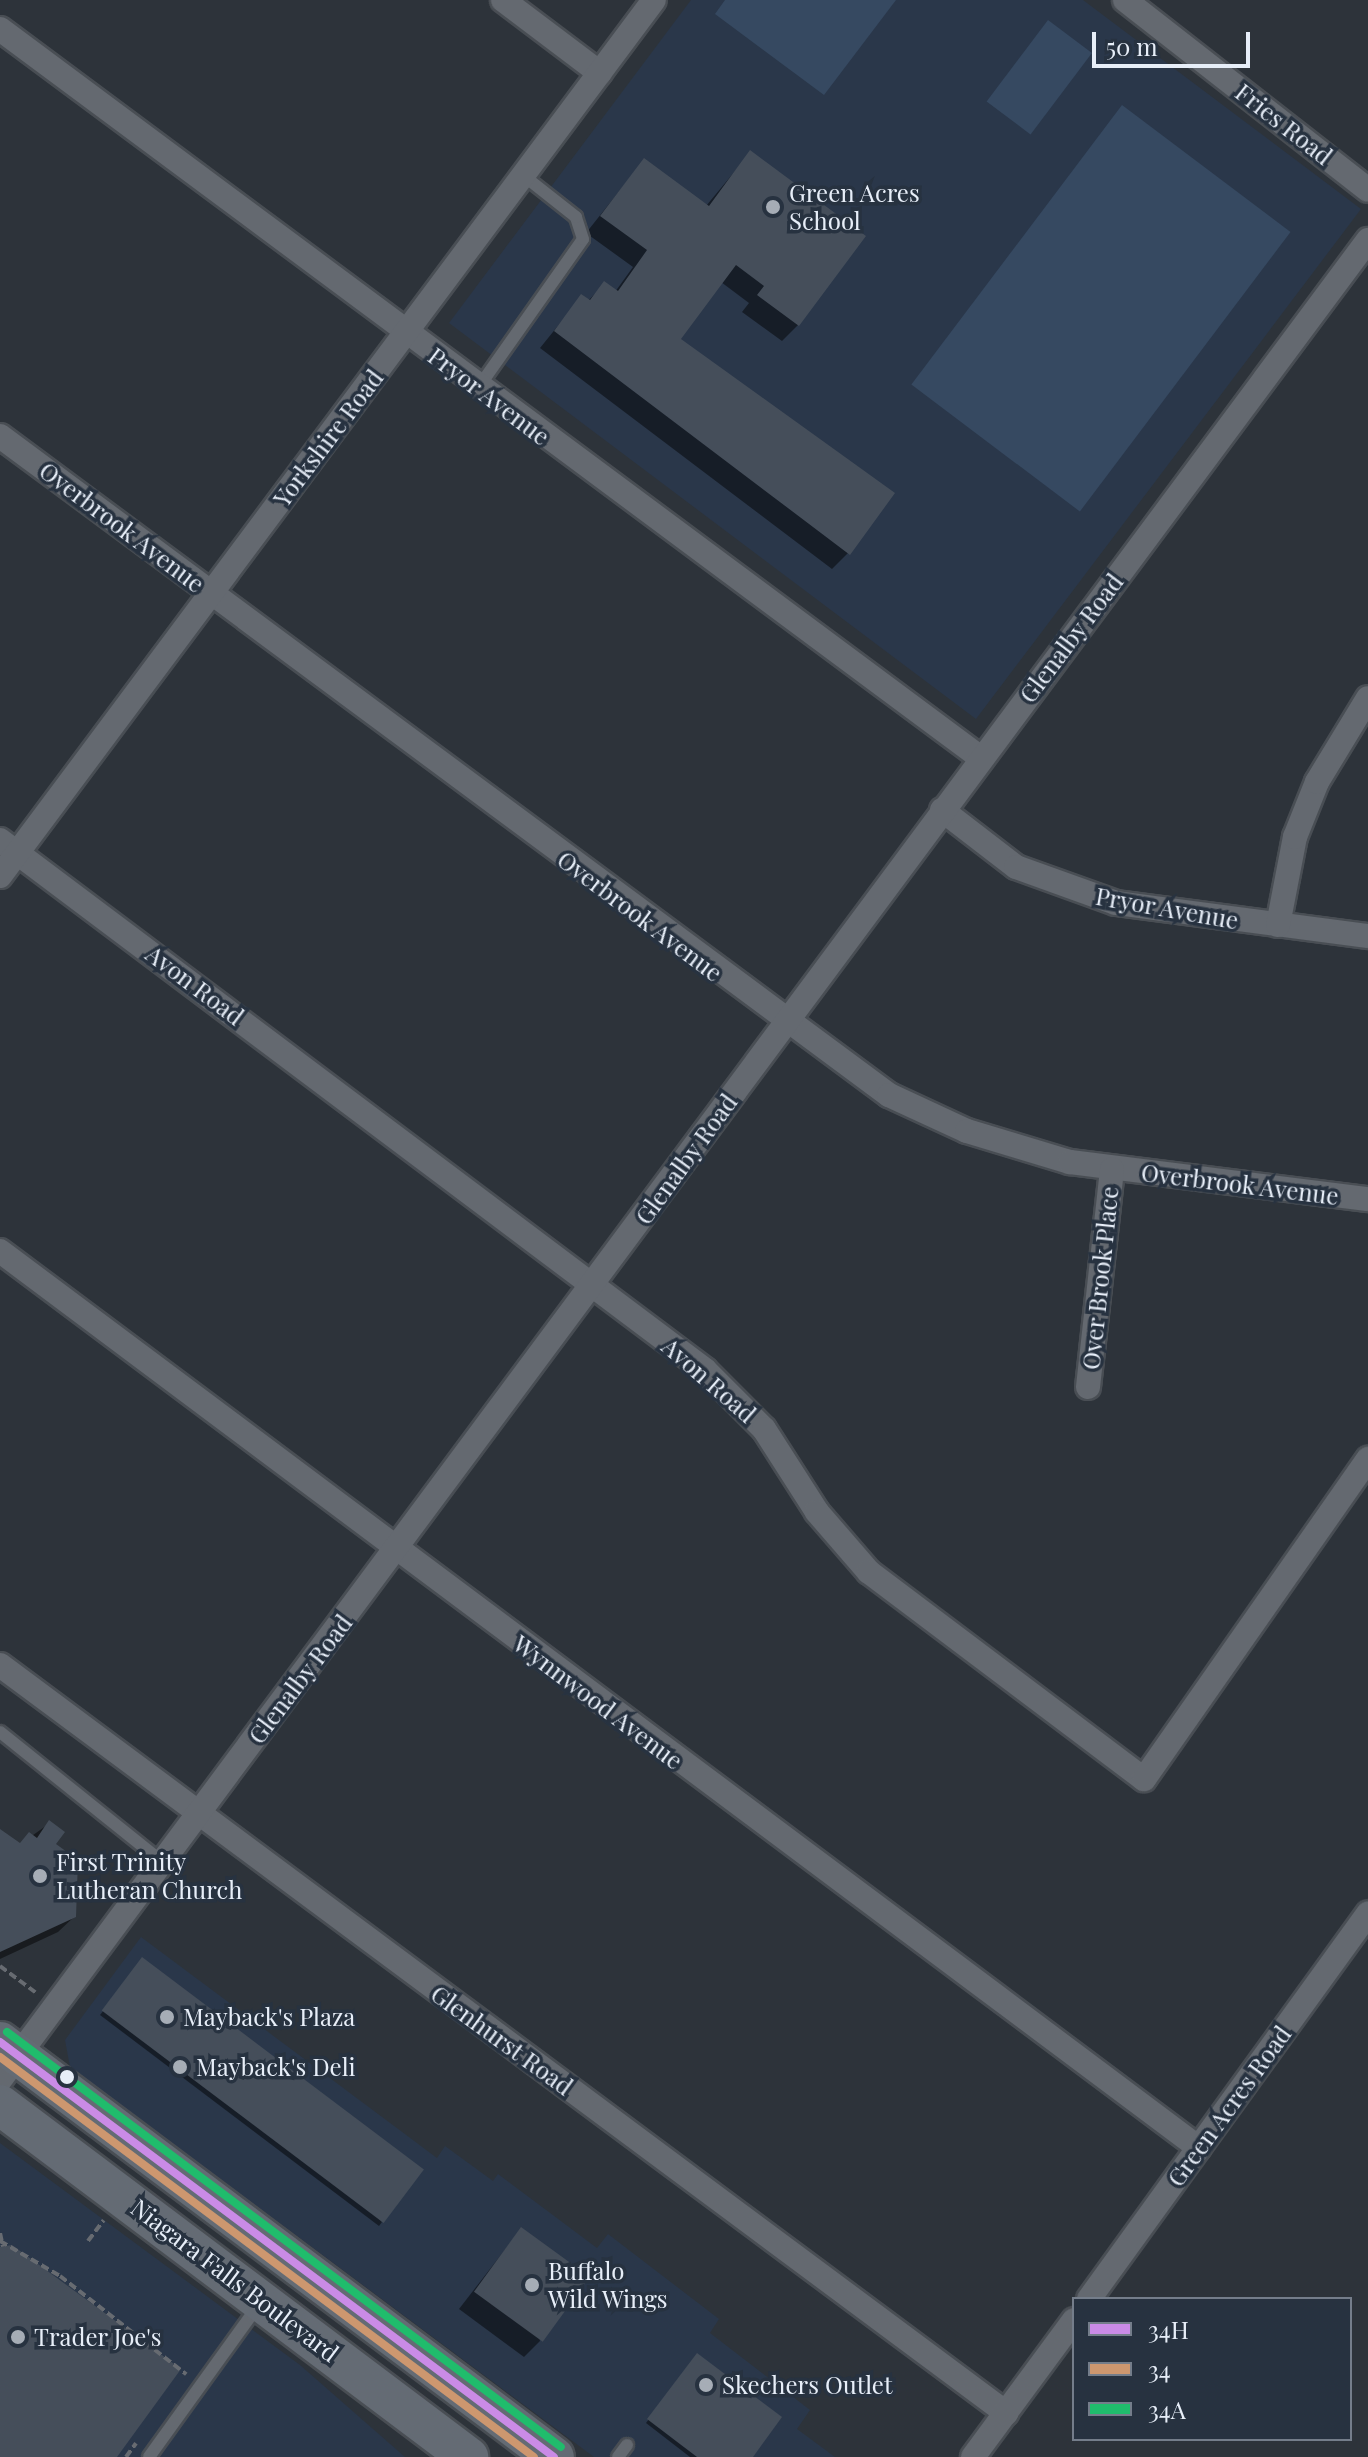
<!DOCTYPE html>
<html>
<head>
<meta charset="utf-8">
<style>
	body { margin:0 }
	#map { position:relative; width:1368px; height:2457px; overflow:hidden; background:#2d333a; font-family:"Playfair Display",serif }
	div>[style] { position:absolute }
	[style*='--x'] { left:calc(var(--x)*1px); top:calc(var(--y)*1px); width:calc(var(--w)*1px); rotate:calc(var(--a)*1deg) }
	.built>* { inset:0; background:#2a374a }
	.green>* { inset:0; background:#364961; transform-origin:0 0 }
	.shadow>* { inset:0; background:#0007 }
	.building>* { inset:0; background:#454e5a; transform-origin:0 0 }
	.path>* { height:4px; margin-top:-2px; transform-origin:0; background:repeating-linear-gradient(90deg,#676b71 0 8px,transparent 0 12px) }
	.roads { filter:drop-shadow(2px 0 #494e54) drop-shadow(-2px 0 #494e54) drop-shadow(0 2px #494e54) drop-shadow(0 -2px #494e54) }
	.service>* { height:12px; margin:-6px; padding:0 6px; transform-origin:6px; border-radius:6px; background:#646970 }
	.minor>* { height:24px; margin:-12px; padding:0 12px; transform-origin:12px; border-radius:12px; background:#646970 }
	.primary>* { height:40px; margin:-20px; padding:0 20px; transform-origin:20px; border-radius:20px; background:#646b74 }
	.bus-1>* { height:8px; margin:-4px; padding:0 4px; transform-origin:4px; border-radius:4px; background:#ca8be6 }
	.bus-2>* { height:8px; margin:-4px; padding:0 4px; transform-origin:4px; border-radius:4px; background:#cd976f }
	.bus-3>* { height:8px; margin:-4px; padding:0 4px; transform-origin:4px; border-radius:4px; background:#20bc6c }
	.dots>* { width:22px; height:22px; translate:-50% -50%; box-sizing:border-box; border:4px solid #273240; border-radius:50% }
	span { translate:-50% -50%; white-space:nowrap; text-align:center; line-height:1.15; -webkit-text-stroke:7px #273240; paint-order:stroke }
	.street-label { font-size:24px; color:#e7eef8 }
	.poi-label { font-size:24px; color:#e7eef8 }
	.left { translate:0 -50%; text-align:left }
	.legend { position:absolute; left:1072px; top:2297px; width:280px; height:144px; box-sizing:border-box; background:#273240; border:2px solid #747d8a; margin:0; padding:10px 14px; list-style:none; font-size:24px; color:#e7eef8 }
	.legend li { display:flex; align-items:center; gap:16px; height:40px }
	.legend b { width:40px; border:2px solid #747d8a }
	.scale { position:absolute; left:1092px; top:32px; width:158px; height:36px; box-sizing:border-box; border:4px solid #e7eef8; border-top:0; padding-left:10px; font-size:24px; line-height:28px; white-space:nowrap; color:#e7eef8; -webkit-text-stroke:6px #273240; paint-order:stroke }
</style>
</head>
<body>
<div id="map">
	<div class="built">
		<i style="clip-path:polygon(691px 0,1083px 0,1361px 209px,976px 719px,449px 323px)"></i>
		<i style="clip-path:polygon(141px 1937px,437px 2158px,445px 2146px,493px 2181px,498px 2174px,597px 2248px,608px 2234px,719px 2319px,710px 2333px,810px 2410px,797px 2429px,835px 2457px,594px 2457px,70px 2067px,65px 2040px)"></i>
		<i style="clip-path:polygon(0 2143px,300px 2365px,405px 2457px,0 2457px)"></i>
	</div>
	<div class="green">
		<i style="clip-path:polygon(725px 0,896px 0,824px 95px,715px 14px)"></i>
		<i style="left:1048px;top:20px;width:55px;height:102px;rotate:37deg"></i>
		<i style="left:1122px;top:105px;width:211px;height:350px;rotate:37deg"></i>
	</div>
	<div class="shadow">
		<i style="clip-path:polygon(750px 153px,798px 325px,782px 341px,742px 312px,749px 303px,721px 282px,678px 340px,848px 553px,832px 569px,540px 348px,582px 296px,588px 301px,604px 284px,615px 292px,633px 267px,586px 233px,644px 160px,706px 206px)"></i>
		<i style="clip-path:polygon(50px 1823px,75px 1916px,58px 1932px,0 1959px,0 1831px,19px 1845px)"></i>
		<i style="clip-path:polygon(140px 1963px,382px 2222px,379px 2226px,100px 2015px)"></i>
		<i style="clip-path:polygon(521px 2229px,540px 2341px,524px 2357px,459px 2309px)"></i>
		<i style="clip-path:polygon(694px 2359px,750px 2457px,690px 2457px,646px 2423px)"></i>
	</div>
	<div class="building">
		<i style="clip-path:polygon(750px 150px,866px 236px,799px 326px,757px 295px,764px 286px,736px 265px,681px 339px,895px 493px,850px 555px,554px 331px,581px 294px,590px 300px,604px 281px,618px 291px,647px 250px,600px 216px,644px 158px,709px 206px)"></i>
		<i style="clip-path:polygon(49px 1820px,65px 1832px,56px 1844px,78px 1860px,76px 1917px,0 1952px,0 1829px,20px 1843px,29px 1832px,37px 1838px)"></i>
		<i style="left:142px;top:1957px;width:353px;height:67px;rotate:37deg"></i>
		<i style="left:521px;top:2227px;width:85px;height:80px;rotate:36deg"></i>
		<i style="clip-path:polygon(12px 2245px,181px 2369px,117px 2457px,0 2457px,0 2247px)"></i>
		<i style="clip-path:polygon(697px 2353px,782px 2417px,753px 2457px,697px 2457px,647px 2419px)"></i>
	</div>
	<div class="path">
		<i style="--x:0;--y:1966;--w:44;--a:36.6"></i>
		<i style="--x:0;--y:2233;--w:14;--a:78"></i>
		<i style="--x:0;--y:2241;--w:69;--a:30.3"></i>
		<i style="--x:60;--y:2276;--w:160;--a:37.9"></i>
		<i style="--x:88;--y:2241;--w:26;--a:-53"></i>
		<i style="--x:126;--y:2457;--w:17;--a:-54"></i>
	</div>
	<div class="roads">
		<div class="service">
			<i style="--x:478;--y:388;--w:182;--a:-54.8"></i>
			<i style="--x:583;--y:239;--w:23;--a:-108"></i>
			<i style="--x:576;--y:217;--w:66;--a:-141.7"></i>
			<i style="--x:0;--y:1732;--w:208;--a:38.7"></i>
			<i style="--x:149;--y:2457;--w:185;--a:-54.2"></i>
			<i style="--x:618;--y:2457;--w:15;--a:-53"></i>
		</div>
		<div class="minor">
			<i style="--x:503;--y:0;--w:121;--a:37"></i>
			<i style="--x:1125;--y:0;--w:308;--a:38"></i>
			<i style="--x:0;--y:29;--w:1222;--a:36.62"></i>
			<i style="--x:0;--y:436;--w:1107;--a:36.55"></i>
			<i style="--x:889;--y:1095;--w:86;--a:24.8"></i>
			<i style="--x:967;--y:1131;--w:108;--a:16.8"></i>
			<i style="--x:1070;--y:1162;--w:300;--a:7.1"></i>
			<i style="--x:942;--y:810;--w:93;--a:37.6"></i>
			<i style="--x:1016;--y:867;--w:106;--a:19.8"></i>
			<i style="--x:1116;--y:903;--w:254;--a:7.5"></i>
			<i style="--x:0;--y:840;--w:882;--a:36.93"></i>
			<i style="--x:705;--y:1370;--w:83;--a:45"></i>
			<i style="--x:764;--y:1429;--w:98;--a:57.4"></i>
			<i style="--x:817;--y:1512;--w:79;--a:49.1"></i>
			<i style="--x:869;--y:1572;--w:344;--a:37"></i>
			<i style="--x:1144;--y:1779;--w:391;--a:-55"></i>
			<i style="--x:0;--y:876;--w:1093;--a:-53.26"></i>
			<i style="--x:1278;--y:925;--w:90;--a:-79.1"></i>
			<i style="--x:1295;--y:837;--w:59;--a:-68.2"></i>
			<i style="--x:1317;--y:782;--w:98;--a:-58.7"></i>
			<i style="--x:0;--y:1251;--w:1497;--a:36.8"></i>
			<i style="--x:1088;--y:1387;--w:219;--a:-83.7"></i>
			<i style="--x:0;--y:1665;--w:1254;--a:36.63"></i>
			<i style="--x:0;--y:2080;--w:2293;--a:-53.37"></i>
			<i style="--x:1089;--y:2299;--w:476;--a:-54.1"></i>
			<i style="--x:973;--y:2457;--w:170;--a:-53.6"></i>
		</div>
		<div class="primary">
			<i style="--x:0;--y:2042;--w:692;--a:36.84"></i>
			<i style="--x:0;--y:2105;--w:586;--a:36.95"></i>
		</div>
	</div>
	<div class="bus-1">
		<i style="--x:0;--y:2042;--w:692;--a:36.84"></i>
	</div>
	<div class="bus-2">
		<i style="--x:0;--y:2057;--w:667;--a:36.84"></i>
	</div>
	<div class="bus-3">
		<i style="--x:7;--y:2032;--w:692;--a:36.84"></i>
	</div>
	<div class="dots">
		<i style="left:773px;top:207px;background:#a6adb6"></i>
		<i style="left:40px;top:1876px;background:#a6adb6"></i>
		<i style="left:167px;top:2017px;background:#a6adb6"></i>
		<i style="left:180px;top:2067px;background:#a6adb6"></i>
		<i style="left:67px;top:2077px;background:#e7eef8"></i>
		<i style="left:532px;top:2285px;background:#a6adb6"></i>
		<i style="left:18px;top:2337px;background:#a6adb6"></i>
		<i style="left:706px;top:2385px;background:#a6adb6"></i>
	</div>
	<div class="street-label">
		<span style="left:1284px;top:124px;rotate:38deg">Fries Road</span>
		<span style="left:489px;top:396px;rotate:37deg">Pryor Avenue</span>
		<span style="left:328px;top:438px;rotate:-53deg">Yorkshire Road</span>
		<span style="left:122px;top:527px;rotate:37deg">Overbrook Avenue</span>
		<span style="left:1071px;top:638px;rotate:-53deg">Glenalby Road</span>
		<span style="left:1167px;top:908px;rotate:10deg">Pryor Avenue</span>
		<span style="left:640px;top:916px;rotate:37deg">Overbrook Avenue</span>
		<span style="left:195px;top:985px;rotate:37deg">Avon Road</span>
		<span style="left:686px;top:1159px;rotate:-54deg">Glenalby Road</span>
		<span style="left:1240px;top:1184px;rotate:7deg">Overbrook Avenue</span>
		<span style="left:1100px;top:1278px;rotate:-84deg">Over Brook Place</span>
		<span style="left:709px;top:1380px;rotate:41deg">Avon Road</span>
		<span style="left:300px;top:1679px;rotate:-53deg">Glenalby Road</span>
		<span style="left:598px;top:1702px;rotate:37deg">Wynnwood Avenue</span>
		<span style="left:502px;top:2040px;rotate:36deg">Glenhurst Road</span>
		<span style="left:1229px;top:2106px;rotate:-54deg">Green Acres Road</span>
		<span style="left:235px;top:2280px;rotate:37deg">Niagara Falls Boulevard</span>
	</div>
	<div class="poi-label">
		<span class="left" style="left:789px;top:207px">Green Acres<br>School</span>
		<span class="left" style="left:56px;top:1876px">First Trinity<br>Lutheran Church</span>
		<span class="left" style="left:183px;top:2017px">Mayback's Plaza</span>
		<span class="left" style="left:196px;top:2067px">Mayback's Deli</span>
		<span class="left" style="left:548px;top:2285px">Buffalo<br>Wild Wings</span>
		<span class="left" style="left:34px;top:2337px">Trader Joe's</span>
		<span class="left" style="left:722px;top:2385px">Skechers Outlet</span>
	</div>
	<ul class="legend">
	<li><b style="height:10px;background:#ca8be6"></b>34H</li>
	<li><b style="height:10px;background:#cd976f"></b>34</li>
	<li><b style="height:10px;background:#20bc6c"></b>34A</li>
	</ul>
	<div class="scale">50 m</div>
</div>
</body>
</html>
